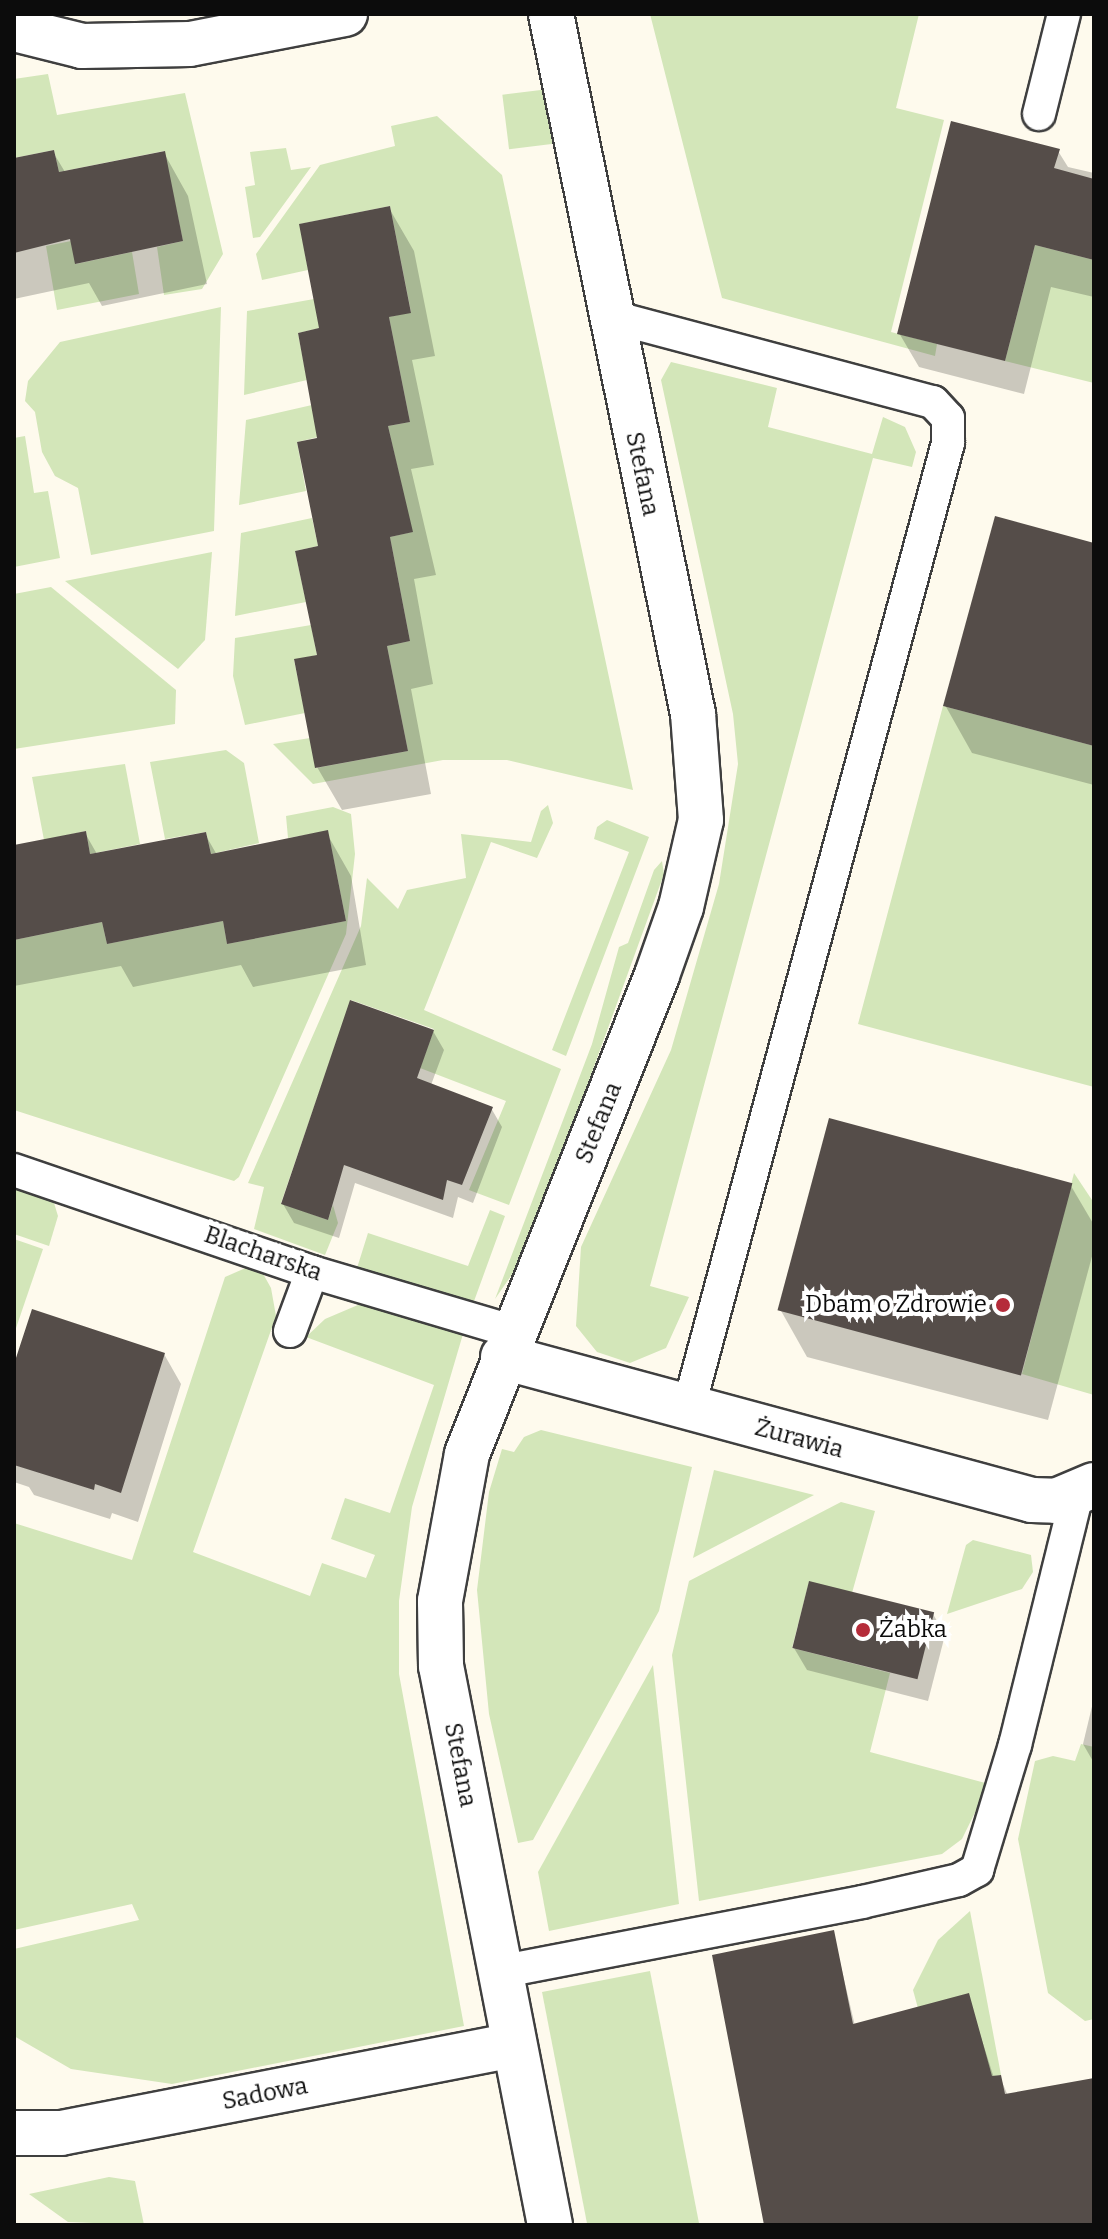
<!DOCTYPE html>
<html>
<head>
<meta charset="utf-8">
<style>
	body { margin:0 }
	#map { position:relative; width:1108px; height:2239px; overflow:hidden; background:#fefaed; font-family:Bitter,serif }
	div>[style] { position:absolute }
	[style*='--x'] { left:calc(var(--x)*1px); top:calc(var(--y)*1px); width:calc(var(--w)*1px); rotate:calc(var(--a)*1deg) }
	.green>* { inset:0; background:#d3e6b9; transform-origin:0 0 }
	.shadow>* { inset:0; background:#0003 }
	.building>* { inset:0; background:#554d49; transform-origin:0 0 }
	.roads { filter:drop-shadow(2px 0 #3f3f3f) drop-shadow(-2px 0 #3f3f3f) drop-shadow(0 2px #3f3f3f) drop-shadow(0 -2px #3f3f3f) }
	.service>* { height:32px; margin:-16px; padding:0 16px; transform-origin:16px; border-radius:16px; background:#fff }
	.minor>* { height:44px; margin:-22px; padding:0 22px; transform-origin:22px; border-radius:22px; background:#fff }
	.dots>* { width:22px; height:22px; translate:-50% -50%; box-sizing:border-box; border:4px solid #fff; border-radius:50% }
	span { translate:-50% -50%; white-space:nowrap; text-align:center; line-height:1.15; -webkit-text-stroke:8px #fff; paint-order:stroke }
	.street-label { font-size:24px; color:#0c0c0c }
	.poi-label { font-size:24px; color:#0c0c0c }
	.right { translate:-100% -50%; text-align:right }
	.left { translate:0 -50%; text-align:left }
	.frame { position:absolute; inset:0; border:16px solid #0c0c0c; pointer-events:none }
</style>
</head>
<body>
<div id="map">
	<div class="green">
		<i style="clip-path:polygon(650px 14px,919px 14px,896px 108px,944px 120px,891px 332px,937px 344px,935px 356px,722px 298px)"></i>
		<i style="clip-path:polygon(48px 74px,57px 115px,185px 93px,223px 254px,202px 289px,164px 295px,157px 247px,183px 241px,164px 151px,59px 172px,54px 150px,14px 158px,14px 79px)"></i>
		<i style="left:549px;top:89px;width:55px;height:47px;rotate:83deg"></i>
		<i style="clip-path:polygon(437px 116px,502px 175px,633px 790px,507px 760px,443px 760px,313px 784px,273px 744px,310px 738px,316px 768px,408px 751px,387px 646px,410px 641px,390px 537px,412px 532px,388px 426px,410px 422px,389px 317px,411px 312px,390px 206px,300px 224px,308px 270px,262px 280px,256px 254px,320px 165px,395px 146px,391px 126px)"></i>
		<i style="clip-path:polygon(286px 148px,291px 170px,311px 167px,260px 237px,253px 238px,245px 187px,255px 185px,250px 152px)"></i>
		<i style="clip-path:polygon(71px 241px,76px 264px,132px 252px,139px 294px,57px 310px,46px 246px)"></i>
		<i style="clip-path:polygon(1035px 245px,1094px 260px,1094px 383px,1005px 361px)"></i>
		<i style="clip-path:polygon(314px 299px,320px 328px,298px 333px,307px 380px,244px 395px,247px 311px)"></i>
		<i style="clip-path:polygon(221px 307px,214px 531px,91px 555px,78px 488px,55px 476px,42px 452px,35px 412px,25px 401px,28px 381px,60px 342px)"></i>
		<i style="clip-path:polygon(671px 362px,777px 388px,768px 427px,872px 454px,883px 417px,905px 427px,916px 452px,912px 467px,873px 458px,650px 1286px,689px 1297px,666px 1348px,630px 1363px,597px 1352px,576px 1326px,581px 1247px,671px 1050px,719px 884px,738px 764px,733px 714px,661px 380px)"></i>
		<i style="clip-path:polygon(312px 405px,318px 437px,297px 442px,306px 491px,239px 505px,246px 420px)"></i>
		<i style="clip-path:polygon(25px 436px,34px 493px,48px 491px,60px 558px,14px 567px,14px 438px)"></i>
		<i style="clip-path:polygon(312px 518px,318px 546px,295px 551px,306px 602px,235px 616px,241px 533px)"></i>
		<i style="clip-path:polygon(212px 552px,205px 640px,178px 669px,65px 581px)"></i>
		<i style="clip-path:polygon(51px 587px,176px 690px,175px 724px,14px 749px,14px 594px)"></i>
		<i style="clip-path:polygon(311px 625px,317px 655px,294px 660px,305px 713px,245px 725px,233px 676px,235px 638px)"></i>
		<i style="clip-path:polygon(943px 706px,1094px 746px,1094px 1087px,858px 1024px)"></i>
		<i style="clip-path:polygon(226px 750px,244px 763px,259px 843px,211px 854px,206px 832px,165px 839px,150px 762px)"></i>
		<i style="clip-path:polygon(125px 764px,140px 844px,90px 854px,86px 831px,44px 840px,32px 777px)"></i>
		<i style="clip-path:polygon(548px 805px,553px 823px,537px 858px,491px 842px,424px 1010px,561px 1069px,509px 1205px,469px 1190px,506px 1101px,420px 1068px,434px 1029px,351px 1000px,281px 1203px,328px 1220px,333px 1205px,338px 1223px,325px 1255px,254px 1229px,264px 1187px,248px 1183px,361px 926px,367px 878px,398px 909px,407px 890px,466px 878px,461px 834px,531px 842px,541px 811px)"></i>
		<i style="clip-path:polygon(333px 807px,351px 814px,355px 854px,346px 934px,239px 1177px,234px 1181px,14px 1110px,14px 940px,102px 922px,107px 944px,223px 921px,227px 944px,346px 921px,328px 831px,288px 838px,286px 816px)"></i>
		<i style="clip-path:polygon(607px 820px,649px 837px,566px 1056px,552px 1050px,629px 852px,594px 839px,597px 827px)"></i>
		<i style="clip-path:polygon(662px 861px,664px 874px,580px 1105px,513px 1273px,495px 1299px,592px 1044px,619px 947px,628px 943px,654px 870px)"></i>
		<i style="clip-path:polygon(1074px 1173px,1094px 1203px,1094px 1395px,1022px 1374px)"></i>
		<i style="clip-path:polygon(14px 1186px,54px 1203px,58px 1216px,49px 1246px,14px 1234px)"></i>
		<i style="clip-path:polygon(490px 1210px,505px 1216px,473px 1304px,357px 1268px,368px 1233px,468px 1266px)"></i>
		<i style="clip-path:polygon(14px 1239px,43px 1249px,14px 1334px)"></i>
		<i style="clip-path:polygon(257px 1263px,271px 1288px,276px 1316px,193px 1552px,310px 1596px,322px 1563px,366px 1578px,375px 1555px,331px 1539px,345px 1498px,390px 1513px,434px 1385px,306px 1337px,325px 1319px,365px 1302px,463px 1334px,412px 1507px,399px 1601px,399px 1674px,464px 2026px,172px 2084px,71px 2069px,14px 2036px,14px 1949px,139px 1920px,132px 1904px,14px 1930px,14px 1523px,132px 1560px,225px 1277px)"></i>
		<i style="clip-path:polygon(541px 1430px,692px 1467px,659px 1611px,533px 1840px,518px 1843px,489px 1714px,477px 1590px,489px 1492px,502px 1449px,514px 1452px,524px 1437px)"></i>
		<i style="clip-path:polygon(714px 1470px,814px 1495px,693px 1558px)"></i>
		<i style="clip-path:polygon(841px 1502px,875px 1511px,852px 1593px,809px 1582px,792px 1648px,890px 1673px,870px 1752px,989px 1784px,962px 1839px,942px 1854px,699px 1901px,672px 1655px,689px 1581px)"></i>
		<i style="clip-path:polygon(973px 1540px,1031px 1555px,1033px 1572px,1022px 1589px,947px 1614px,966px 1545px)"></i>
		<i style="clip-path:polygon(653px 1665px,679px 1904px,549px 1931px,538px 1872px)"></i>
		<i style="clip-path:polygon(1081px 1744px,1094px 1747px,1094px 2019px,1085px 2021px,1048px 1993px,1018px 1839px,1035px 1761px,1053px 1756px,1075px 1761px)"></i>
		<i style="clip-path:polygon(970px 1911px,1001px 2075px,939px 2085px,913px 1990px,938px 1940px)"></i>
		<i style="left:650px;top:1971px;width:258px;height:110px;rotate:79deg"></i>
		<i style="clip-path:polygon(109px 2177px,135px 2181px,144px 2225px,68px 2222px,29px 2194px)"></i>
	</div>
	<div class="shadow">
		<i style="clip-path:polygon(1058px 151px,1068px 167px,1094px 173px,1094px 297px,1051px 287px,1024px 394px,919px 367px,899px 333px)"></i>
		<i style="clip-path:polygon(53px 152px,65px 172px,164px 153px,188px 196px,207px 284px,102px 306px,89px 283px,14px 299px,14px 160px)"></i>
		<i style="clip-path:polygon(389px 208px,414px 251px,435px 356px,412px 360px,434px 465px,411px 469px,436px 575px,414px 579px,433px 684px,411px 689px,431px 794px,342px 810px,317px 767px,321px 330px)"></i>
		<i style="clip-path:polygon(1094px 545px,1094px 785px,972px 753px,945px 705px)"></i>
		<i style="clip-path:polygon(326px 832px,351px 876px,366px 965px,253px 987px,241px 965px,133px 987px,121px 966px,14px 986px,14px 848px,85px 833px,97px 854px,205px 834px,217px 855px)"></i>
		<i style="clip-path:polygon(433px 1031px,444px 1050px,431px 1085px,491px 1108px,502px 1127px,473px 1203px,458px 1197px,453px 1218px,355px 1183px,339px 1238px,294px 1223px,283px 1204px)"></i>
		<i style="clip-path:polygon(1071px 1186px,1094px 1225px,1094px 1249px,1048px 1420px,807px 1357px,780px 1309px)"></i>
		<i style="clip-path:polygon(164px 1354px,181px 1384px,138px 1522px,112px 1513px,110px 1519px,34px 1495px,29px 1487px,14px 1482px,14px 1371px)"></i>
		<i style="clip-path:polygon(933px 1614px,945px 1635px,928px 1701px,807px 1670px,794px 1648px)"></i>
		<i style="clip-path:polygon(1094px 1698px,1094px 1763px,1083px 1744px)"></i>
		<i style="clip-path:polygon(833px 1932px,855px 2026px,968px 1996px,994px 2078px,1000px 2077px,1008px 2096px,1094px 2080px,1094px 2225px,766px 2225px)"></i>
	</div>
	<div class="building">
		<i style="clip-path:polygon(951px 121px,1060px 149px,1054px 168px,1094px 179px,1094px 260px,1035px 245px,1005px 361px,897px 334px)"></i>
		<i style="clip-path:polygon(54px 150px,59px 172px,165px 151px,183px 241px,75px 264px,70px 239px,14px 253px,14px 158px)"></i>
		<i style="clip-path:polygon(390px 206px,411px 313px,389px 317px,410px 422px,388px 426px,413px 532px,390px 537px,410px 641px,387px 646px,408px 751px,315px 768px,294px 659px,317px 655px,295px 551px,318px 546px,297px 442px,317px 438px,298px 333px,319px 328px,299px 224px)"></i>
		<i style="clip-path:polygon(995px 516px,1094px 543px,1094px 746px,943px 706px)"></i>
		<i style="clip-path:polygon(328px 830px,346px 921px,227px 944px,223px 921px,107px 944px,102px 922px,14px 940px,14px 845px,86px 831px,90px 854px,206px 832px,211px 854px)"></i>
		<i style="clip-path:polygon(350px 1000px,434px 1030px,417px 1078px,493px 1107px,462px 1185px,447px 1180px,443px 1200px,344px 1165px,328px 1220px,281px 1204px)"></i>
		<i style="left:829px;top:1118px;width:252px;height:199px;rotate:15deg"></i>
		<i style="clip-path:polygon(32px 1309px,165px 1353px,121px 1493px,95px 1484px,94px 1490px,14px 1465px,14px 1364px)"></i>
		<i style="left:809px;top:1581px;width:129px;height:69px;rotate:14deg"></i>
		<i style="clip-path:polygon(834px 1930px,853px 2024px,969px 1993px,992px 2076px,1001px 2075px,1005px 2094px,1094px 2078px,1094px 2225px,764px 2225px,712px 1955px)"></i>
	</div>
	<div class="roads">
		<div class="service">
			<i style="--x:1039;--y:114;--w:103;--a:-76"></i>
			<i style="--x:609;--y:316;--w:335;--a:14.9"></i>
			<i style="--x:933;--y:402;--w:22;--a:47"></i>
			<i style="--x:948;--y:418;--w:25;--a:90"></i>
			<i style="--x:948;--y:443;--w:1001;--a:105.05"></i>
			<i style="--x:14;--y:1170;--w:315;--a:18.9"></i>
			<i style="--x:312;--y:1272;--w:211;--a:16.5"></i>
			<i style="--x:290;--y:1331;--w:63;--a:-69.6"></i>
			<i style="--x:499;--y:1972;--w:370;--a:-10.9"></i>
			<i style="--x:862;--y:1902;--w:99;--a:-12.8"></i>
			<i style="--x:959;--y:1880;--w:21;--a:-29"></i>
			<i style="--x:977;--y:1870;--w:131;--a:-73.1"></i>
			<i style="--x:1015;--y:1745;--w:258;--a:-76.1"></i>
		</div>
		<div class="minor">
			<i style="--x:14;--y:29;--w:70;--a:14"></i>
			<i style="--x:82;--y:46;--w:108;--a:-1.1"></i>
			<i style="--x:190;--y:44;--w:158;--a:-11"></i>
			<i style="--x:503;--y:1357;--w:548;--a:15.13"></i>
			<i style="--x:1032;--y:1500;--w:24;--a:2"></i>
			<i style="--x:1056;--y:1501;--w:41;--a:-22.8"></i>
			<i style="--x:14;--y:2133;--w:47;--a:0"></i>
			<i style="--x:61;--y:2133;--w:461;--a:-11"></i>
			<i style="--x:550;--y:2225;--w:570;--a:-101.03"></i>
			<i style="--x:441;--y:1666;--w:65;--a:-90.9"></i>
			<i style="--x:440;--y:1601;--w:149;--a:-79.6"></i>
			<i style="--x:467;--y:1454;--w:515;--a:-68.36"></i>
			<i style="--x:657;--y:975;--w:72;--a:-70.6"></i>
			<i style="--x:681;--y:907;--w:89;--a:-77.1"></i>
			<i style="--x:701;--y:820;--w:106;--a:-94.3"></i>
			<i style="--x:693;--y:714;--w:714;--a:-101.47"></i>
		</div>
	</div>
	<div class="dots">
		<i style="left:1003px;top:1305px;background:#b52c3a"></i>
		<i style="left:863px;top:1630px;background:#b52c3a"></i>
	</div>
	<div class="street-label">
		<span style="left:642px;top:474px;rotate:78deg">Stefana</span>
		<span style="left:599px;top:1123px;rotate:-68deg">Stefana</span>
		<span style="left:263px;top:1254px;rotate:19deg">Blacharska</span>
		<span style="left:799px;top:1439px;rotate:15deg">Żurawia</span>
		<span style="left:460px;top:1765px;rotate:79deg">Stefana</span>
		<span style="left:265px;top:2094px;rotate:-11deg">Sadowa</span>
	</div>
	<div class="poi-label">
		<span class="right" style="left:987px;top:1305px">Dbam o Zdrowie</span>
		<span class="left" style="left:879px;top:1630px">Żabka</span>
	</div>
	<div class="frame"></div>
</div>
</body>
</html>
